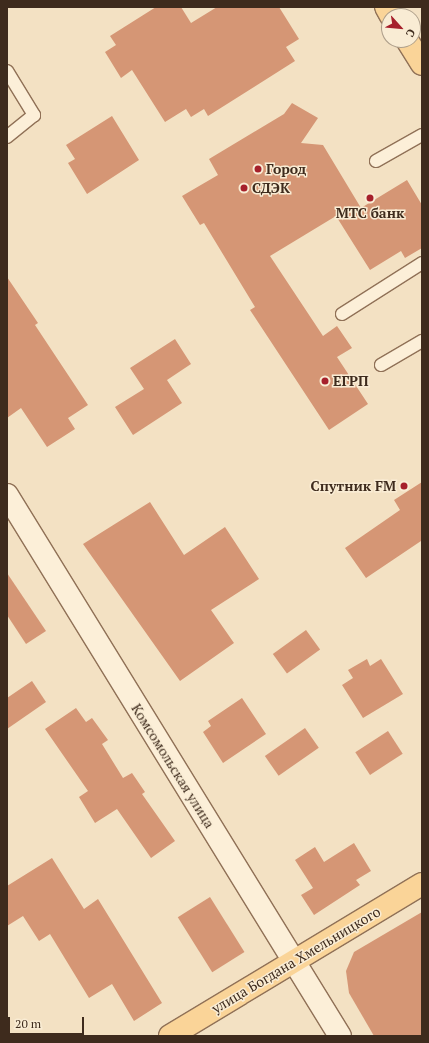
<!DOCTYPE html>
<html>
<head>
<meta charset="utf-8">
<style>
	body { margin:0 }
	#map { position:relative; width:429px; height:1043px; overflow:hidden; background:#f3e1c3; font-family:"PT Serif",serif }
	div>[style] { position:absolute }
	[style*='--x'] { left:calc(var(--x)*1px); top:calc(var(--y)*1px); width:calc(var(--w)*1px); rotate:calc(var(--a)*1deg) }
	.building>* { inset:0; background:#d59675; transform-origin:0 0 }
	.roads { filter:drop-shadow(1px 0 #907157) drop-shadow(-1px 0 #907157) drop-shadow(0 1px #907157) drop-shadow(0 -1px #907157) }
	.service>* { height:12px; margin:-6px; padding:0 6px; transform-origin:6px; border-radius:6px; background:#fcefd8 }
	.minor>* { height:22px; margin:-11px; padding:0 11px; transform-origin:11px; border-radius:11px; background:#fcefd8 }
	.primary>* { height:22px; margin:-11px; padding:0 11px; transform-origin:11px; border-radius:11px; background:#fad498 }
	.dots>* { width:11px; height:11px; translate:-50% -50%; box-sizing:border-box; border:2px solid #f9ecd4; border-radius:50% }
	span { translate:-50% -50%; white-space:nowrap; text-align:center; line-height:1.15; -webkit-text-stroke:3px #f9ecd4; paint-order:stroke }
	.poi-label { font-size:14px; color:#3e2b1d; font-weight:700 }
	.left { translate:0 -50%; text-align:left }
	.right { translate:-100% -50%; text-align:right }
	.street-label { font-size:14px; color:#3e2b1d }
	.frame { position:absolute; inset:0; border:8px solid #3e2b1d; pointer-events:none }
	.north { position:absolute; left:381px; top:8px; width:40px; height:40px; box-sizing:border-box; background:#f9ecd4; border:1px solid #ae9f8b; border-radius:50%; rotate:117deg; font-size:11px; font-weight:700; line-height:16px; text-align:center; color:#3e2b1d }
	.north::after { content:''; display:block; margin:auto; width:14px; height:18px; background:#a6202b; clip-path:polygon(50% 0,100% 100%,50% 72%,0 100%) }
	.scale { position:absolute; left:8px; top:1017px; width:76px; height:18px; box-sizing:border-box; border:2px solid #3e2b1d; border-top:0; padding-left:5px; font-size:12px; line-height:14px; white-space:nowrap; color:#3e2b1d; -webkit-text-stroke:3px #f9ecd4; paint-order:stroke }
</style>
</head>
<body>
<div id="map">
	<div class="building">
		<i style="clip-path:polygon(156px 7px,181px 7px,191px 23px,217px 7px,279px 7px,299px 39px,286px 47px,295px 61px,208px 116px,204px 109px,191px 117px,186px 109px,165px 122px,132px 70px,121px 78px,105px 52px,116px 45px,110px 36px)"></i>
		<i style="clip-path:polygon(292px 103px,318px 118px,301px 143px,323px 145px,361px 208px,407px 180px,422px 205px,422px 248px,405px 258px,401px 251px,370px 270px,336px 216px,270px 256px,323px 336px,337px 326px,352px 348px,337px 357px,368px 404px,329px 430px,250px 310px,255px 307px,204px 223px,200px 225px,182px 196px,218px 175px,209px 159px,284px 114px)"></i>
		<i style="clip-path:polygon(112px 116px,139px 160px,87px 194px,68px 163px,75px 159px,66px 145px)"></i>
		<i style="clip-path:polygon(7px 277px,38px 323px,35px 325px,88px 405px,68px 418px,75px 429px,47px 447px,21px 408px,7px 418px)"></i>
		<i style="clip-path:polygon(175px 339px,191px 364px,167px 380px,182px 403px,133px 435px,115px 407px,144px 389px,130px 368px)"></i>
		<i style="clip-path:polygon(422px 482px,422px 543px,421px 541px,366px 578px,345px 548px,400px 510px,394px 500px)"></i>
		<i style="clip-path:polygon(150px 502px,184px 555px,225px 527px,259px 579px,211px 610px,234px 643px,180px 681px,83px 544px)"></i>
		<i style="clip-path:polygon(7px 573px,46px 631px,26px 644px,7px 615px)"></i>
		<i style="left:306px;top:630px;width:24px;height:41px;rotate:54deg"></i>
		<i style="clip-path:polygon(367px 659px,370px 666px,381px 659px,403px 694px,363px 718px,342px 685px,353px 678px,348px 670px)"></i>
		<i style="clip-path:polygon(32px 681px,46px 702px,7px 729px,7px 698px)"></i>
		<i style="clip-path:polygon(242px 698px,266px 734px,223px 763px,203px 732px,211px 726px,208px 721px)"></i>
		<i style="clip-path:polygon(76px 708px,86px 722px,92px 718px,108px 740px,102px 744px,123px 778px,132px 773px,145px 792px,142px 794px,175px 841px,151px 858px,117px 809px,95px 823px,79px 797px,88px 791px,45px 729px)"></i>
		<i style="left:305px;top:728px;width:24px;height:49px;rotate:55deg"></i>
		<i style="left:388px;top:731px;width:27px;height:39px;rotate:57deg"></i>
		<i style="clip-path:polygon(354px 843px,371px 871px,356px 880px,360px 885px,314px 915px,301px 895px,313px 888px,295px 860px,315px 847px,324px 862px)"></i>
		<i style="clip-path:polygon(52px 858px,84px 909px,98px 899px,162px 1003px,134px 1021px,112px 984px,89px 998px,50px 934px,39px 941px,23px 916px,7px 926px,7px 886px)"></i>
		<i style="left:210px;top:897px;width:65px;height:38px;rotate:58deg"></i>
		<i style="clip-path:polygon(422px 912px,422px 1036px,374px 1036px,349px 993px,346px 971px,354px 952px)"></i>
	</div>
	<div class="roads">
		<div class="service">
			<i style="--x:7;--y:71;--w:52;--a:58.5"></i>
			<i style="--x:34;--y:115;--w:35;--a:141"></i>
			<i style="--x:376;--y:161;--w:53;--a:-29.5"></i>
			<i style="--x:342;--y:314;--w:95;--a:-32.5"></i>
			<i style="--x:381;--y:365;--w:48;--a:-30.3"></i>
		</div>
		<div class="minor">
			<i style="--x:7;--y:495;--w:635;--a:58.39"></i>
		</div>
		<div class="primary">
			<i style="--x:386;--y:7;--w:10;--a:61"></i>
			<i style="--x:407;--y:40;--w:28;--a:58"></i>
			<i style="--x:170;--y:1036;--w:294;--a:-31.1"></i>
		</div>
	</div>
	<div class="dots">
		<i style="left:258px;top:169px;background:#a6202b"></i>
		<i style="left:244px;top:188px;background:#a6202b"></i>
		<i style="left:370px;top:198px;background:#a6202b"></i>
		<i style="left:325px;top:381px;background:#a6202b"></i>
		<i style="left:404px;top:486px;background:#a6202b"></i>
	</div>
	<div class="poi-label">
		<span class="left" style="left:266px;top:169px">Город</span>
		<span class="left" style="left:252px;top:188px">СДЭК</span>
		<span style="left:370px;top:213px">МТС банк</span>
		<span class="left" style="left:333px;top:381px">ЕГРП</span>
		<span class="right" style="left:396px;top:486px">Спутник FM</span>
	</div>
	<div class="street-label">
		<span style="left:173px;top:766px;rotate:58deg">Комсомольская улица</span>
		<span style="left:296px;top:960px;rotate:-31deg">улица Богдана Хмельницкого</span>
	</div>
	<div class="frame"></div>
	<div class="north">С</div>
	<div class="scale">20 m</div>
</div>
</body>
</html>
